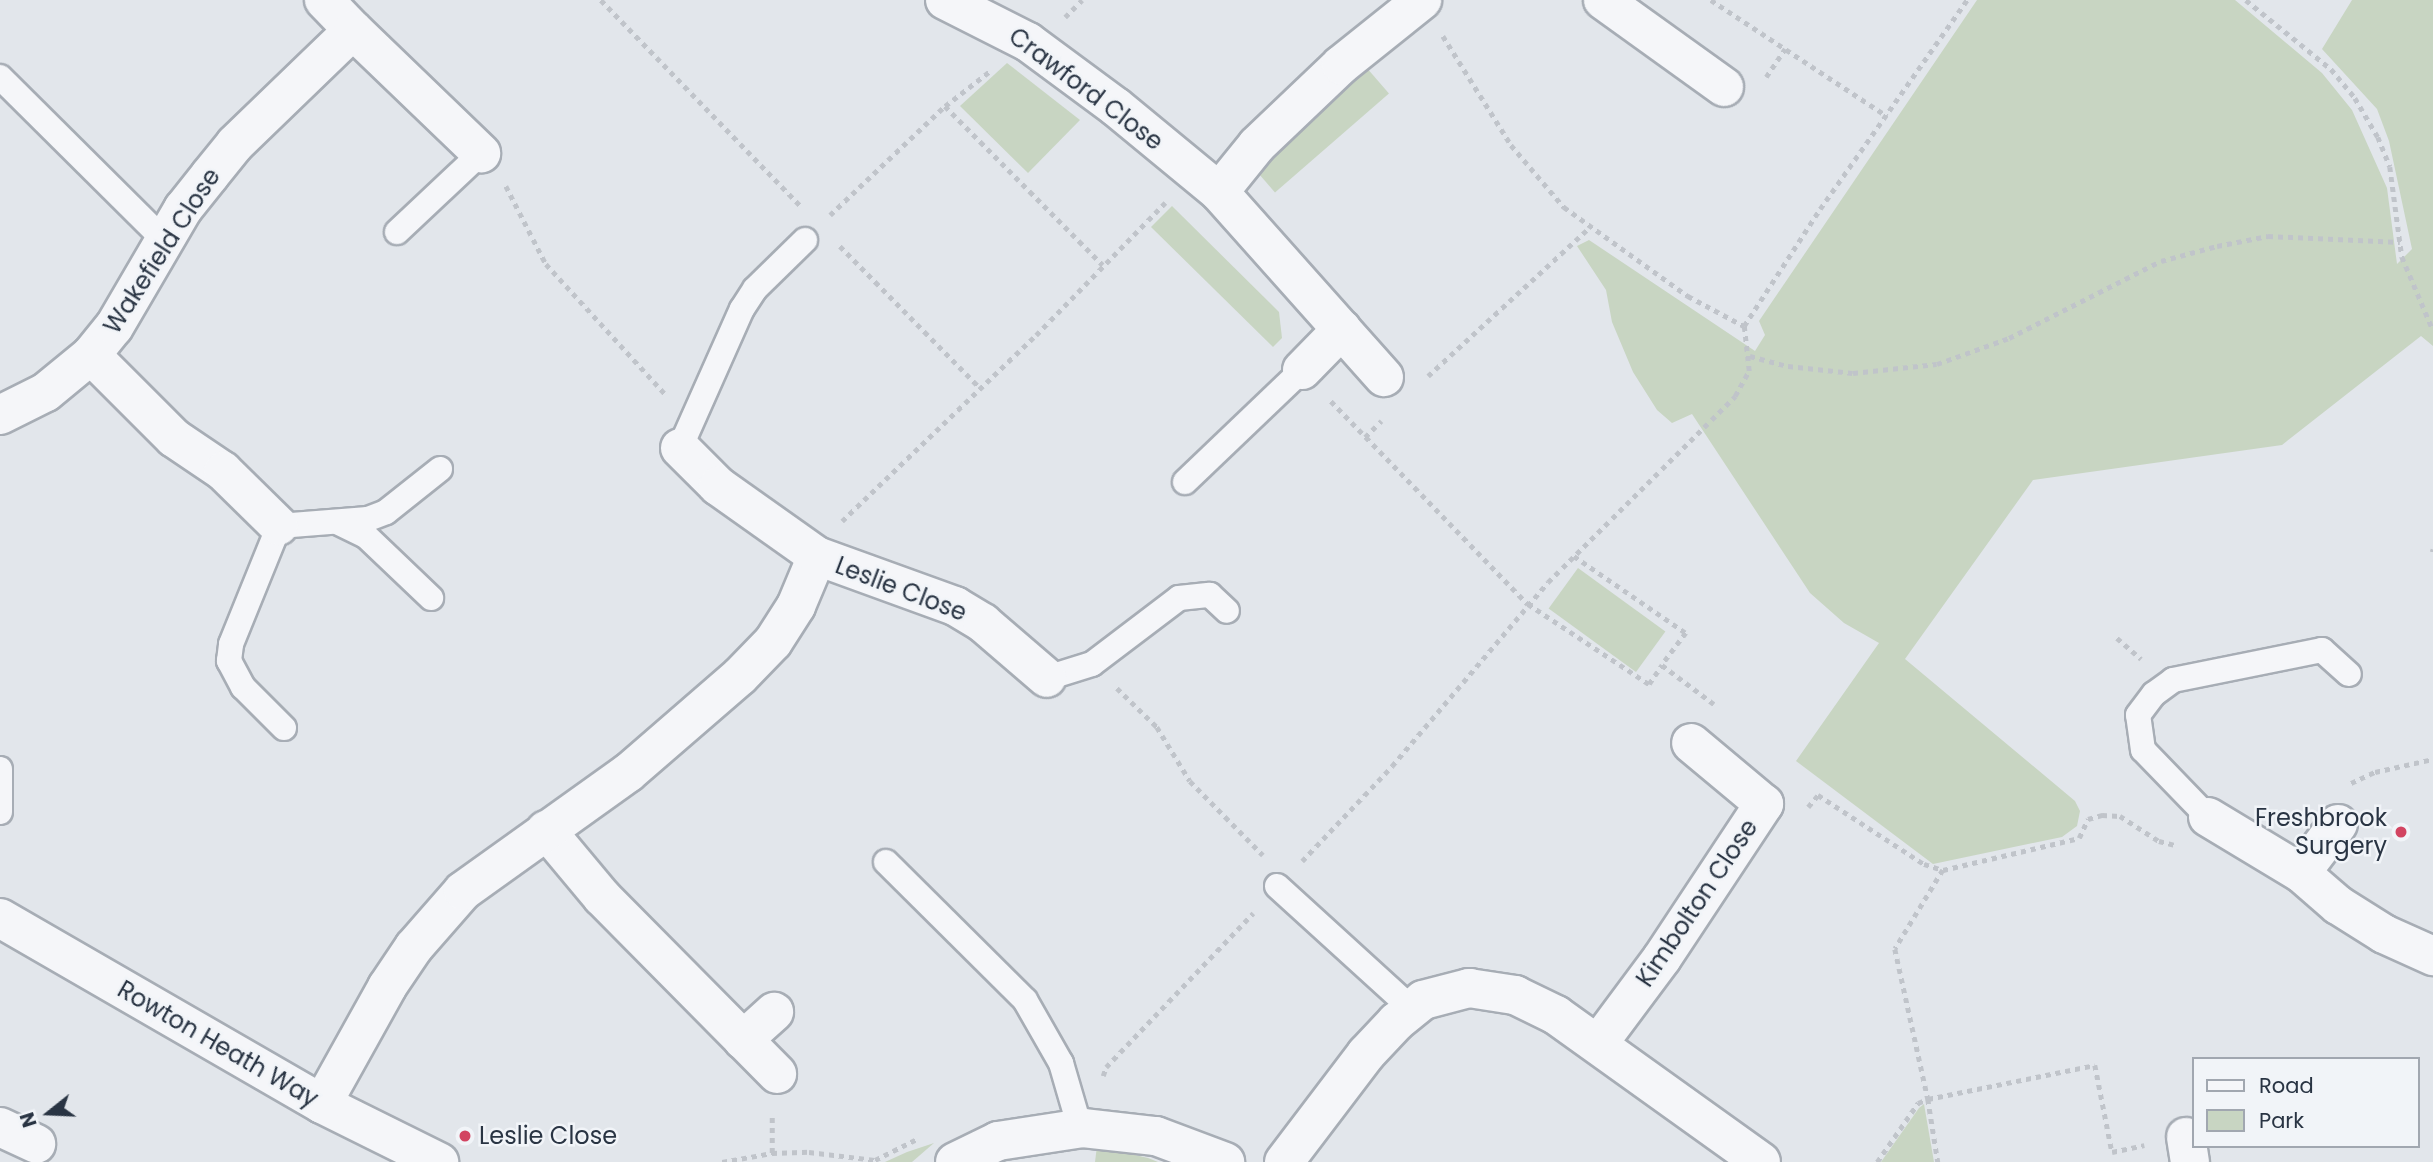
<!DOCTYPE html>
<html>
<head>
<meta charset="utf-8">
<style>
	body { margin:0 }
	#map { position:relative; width:2433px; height:1162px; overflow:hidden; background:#e2e6eb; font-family:Poppins,sans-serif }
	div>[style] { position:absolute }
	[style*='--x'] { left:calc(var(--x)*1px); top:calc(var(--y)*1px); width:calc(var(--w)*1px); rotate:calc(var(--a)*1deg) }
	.green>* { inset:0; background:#c8d5c2; transform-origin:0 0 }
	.path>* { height:4.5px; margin-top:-2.25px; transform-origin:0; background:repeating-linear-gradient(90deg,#c0c4ca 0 5px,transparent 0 10px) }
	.roads { filter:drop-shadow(2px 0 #a7adb5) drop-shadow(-2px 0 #a7adb5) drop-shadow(0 2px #a7adb5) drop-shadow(0 -2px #a7adb5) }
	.service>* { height:24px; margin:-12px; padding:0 12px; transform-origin:12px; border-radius:12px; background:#f5f6f9 }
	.minor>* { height:38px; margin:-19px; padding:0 19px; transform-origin:19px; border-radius:19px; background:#f5f6f9 }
	.dots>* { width:19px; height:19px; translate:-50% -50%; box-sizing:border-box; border:4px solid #f1f4f8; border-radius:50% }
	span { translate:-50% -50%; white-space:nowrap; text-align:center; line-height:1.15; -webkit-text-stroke:5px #f1f4f8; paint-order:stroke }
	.street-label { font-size:24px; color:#293443 }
	.poi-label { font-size:24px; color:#293443 }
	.right { translate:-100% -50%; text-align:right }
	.left { translate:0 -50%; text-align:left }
	.legend { position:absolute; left:2192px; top:1057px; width:228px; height:91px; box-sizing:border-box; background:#f1f4f8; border:2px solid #a1a7b0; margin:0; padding:9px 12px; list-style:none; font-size:21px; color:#293443 }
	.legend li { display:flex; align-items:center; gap:14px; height:35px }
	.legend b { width:35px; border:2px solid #a1a7b0 }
	.north { position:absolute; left:14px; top:1078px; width:70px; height:70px; -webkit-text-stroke:5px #f1f4f8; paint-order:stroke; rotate:252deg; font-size:19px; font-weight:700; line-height:28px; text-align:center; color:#293443 }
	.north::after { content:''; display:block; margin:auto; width:24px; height:32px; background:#293443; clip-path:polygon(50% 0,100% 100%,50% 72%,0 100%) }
</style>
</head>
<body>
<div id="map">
	<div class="green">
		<i style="clip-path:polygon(1977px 0,2235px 0,2322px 73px,2352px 110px,2387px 188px,2397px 264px,2412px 249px,2389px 141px,2377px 109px,2322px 49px,2352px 0,2433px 0,2433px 346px,2421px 336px,2282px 445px,2033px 480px,1905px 659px,2075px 801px,2080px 811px,2077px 826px,2062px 837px,1933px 864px,1796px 761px,1879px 643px,1844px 623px,1810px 593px,1692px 414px,1672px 423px,1657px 410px,1633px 372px,1612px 322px,1606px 290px,1577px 246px,1589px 240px,1755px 351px,1765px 335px,1759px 321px)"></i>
		<i style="clip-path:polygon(1007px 63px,1080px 120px,1028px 173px,960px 106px)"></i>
		<i style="left:1366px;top:67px;width:35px;height:151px;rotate:49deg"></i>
		<i style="clip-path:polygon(1172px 206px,1279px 312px,1282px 338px,1273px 347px,1151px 227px)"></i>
		<i style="left:1578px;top:568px;width:108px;height:50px;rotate:36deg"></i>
		<i style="clip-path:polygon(1924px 1104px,1934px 1162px,1881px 1162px,1919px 1108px)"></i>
		<i style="clip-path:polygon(934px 1143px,912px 1162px,885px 1162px,907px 1152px)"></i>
		<i style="clip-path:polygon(1097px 1146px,1148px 1158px,1158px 1162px,1095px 1162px)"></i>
	</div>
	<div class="path">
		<i style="--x:601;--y:0;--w:286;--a:45.9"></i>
		<i style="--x:1711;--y:0;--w:211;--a:33.4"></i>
		<i style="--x:2246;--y:0;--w:109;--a:39.1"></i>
		<i style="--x:2331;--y:69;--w:38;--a:50"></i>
		<i style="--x:2355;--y:98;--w:45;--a:59.5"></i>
		<i style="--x:2378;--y:137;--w:32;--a:68"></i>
		<i style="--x:2390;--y:167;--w:91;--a:82.4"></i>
		<i style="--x:2402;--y:257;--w:79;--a:67"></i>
		<i style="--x:1065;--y:17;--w:24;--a:-45"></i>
		<i style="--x:1443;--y:36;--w:128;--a:58"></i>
		<i style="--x:1511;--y:145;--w:82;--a:49.5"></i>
		<i style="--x:1564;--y:207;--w:153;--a:35.7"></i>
		<i style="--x:1688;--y:296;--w:64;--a:28.2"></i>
		<i style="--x:1766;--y:77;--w:34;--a:-56"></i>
		<i style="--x:945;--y:106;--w:224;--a:45.2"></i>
		<i style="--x:506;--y:186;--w:88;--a:62.9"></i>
		<i style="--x:546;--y:264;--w:176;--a:47.5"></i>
		<i style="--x:830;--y:215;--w:158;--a:-43.5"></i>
		<i style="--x:945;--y:106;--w:57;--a:-37.9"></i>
		<i style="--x:840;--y:246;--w:199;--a:45.4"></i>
		<i style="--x:1750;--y:356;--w:39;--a:15"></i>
		<i style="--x:1788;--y:366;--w:65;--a:6.1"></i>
		<i style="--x:1853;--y:373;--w:84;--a:-6.1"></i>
		<i style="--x:1937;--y:364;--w:77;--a:-19.9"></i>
		<i style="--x:2009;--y:338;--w:170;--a:-26.9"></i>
		<i style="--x:2161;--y:261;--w:58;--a:-15"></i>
		<i style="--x:2217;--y:246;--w:52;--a:-11.1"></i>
		<i style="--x:2268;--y:236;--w:132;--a:2.6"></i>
		<i style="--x:1428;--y:376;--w:220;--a:-42.6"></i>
		<i style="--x:1331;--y:401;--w:283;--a:45.9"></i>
		<i style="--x:1528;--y:604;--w:145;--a:33.5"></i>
		<i style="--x:1649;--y:684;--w:23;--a:-56"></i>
		<i style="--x:1662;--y:665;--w:65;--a:36.9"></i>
		<i style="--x:1365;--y:437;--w:23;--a:-45"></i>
		<i style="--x:842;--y:521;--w:269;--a:-43.8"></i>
		<i style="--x:1036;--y:335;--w:185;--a:-45.7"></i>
		<i style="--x:2432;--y:552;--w:3;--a:-72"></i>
		<i style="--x:1574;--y:556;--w:136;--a:34.5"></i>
		<i style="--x:1686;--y:633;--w:40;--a:127"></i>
		<i style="--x:2117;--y:638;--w:32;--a:41"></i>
		<i style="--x:1117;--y:688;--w:56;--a:44.3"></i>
		<i style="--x:1157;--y:727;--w:63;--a:58.6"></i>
		<i style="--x:1190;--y:781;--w:104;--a:45.4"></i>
		<i style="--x:2351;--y:783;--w:26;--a:-25"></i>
		<i style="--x:2375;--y:772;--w:59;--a:-12.6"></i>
		<i style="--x:1808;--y:807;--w:16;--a:-50"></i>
		<i style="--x:1818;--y:795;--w:126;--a:33.1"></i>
		<i style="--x:1924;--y:864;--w:20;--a:18"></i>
		<i style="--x:1943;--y:870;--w:140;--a:-13.2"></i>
		<i style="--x:2079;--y:838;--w:21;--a:-65"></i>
		<i style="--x:2088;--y:819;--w:15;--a:-16"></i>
		<i style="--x:2102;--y:815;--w:18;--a:3"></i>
		<i style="--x:2120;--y:816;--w:46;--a:32.7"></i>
		<i style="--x:2159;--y:841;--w:16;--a:14"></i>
		<i style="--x:1302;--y:861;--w:131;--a:-46.5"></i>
		<i style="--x:1392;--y:766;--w:241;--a:-49.7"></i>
		<i style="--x:1548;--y:582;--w:264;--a:-44.8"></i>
		<i style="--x:1735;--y:396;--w:29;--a:-61"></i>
		<i style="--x:1749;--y:371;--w:45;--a:-96.3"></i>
		<i style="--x:1744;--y:326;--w:140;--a:-57"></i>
		<i style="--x:1820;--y:209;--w:256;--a:-54.9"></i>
		<i style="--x:1943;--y:870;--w:92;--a:121.3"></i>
		<i style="--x:1895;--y:949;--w:154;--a:77.6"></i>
		<i style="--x:1928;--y:1099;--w:170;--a:-11.5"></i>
		<i style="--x:2095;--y:1065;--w:89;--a:78.9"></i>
		<i style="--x:2112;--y:1152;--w:33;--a:-12"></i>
		<i style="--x:1103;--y:1076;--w:9;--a:-72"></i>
		<i style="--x:1106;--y:1067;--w:213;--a:-46.3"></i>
		<i style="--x:772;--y:1153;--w:37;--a:-2"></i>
		<i style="--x:809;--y:1152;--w:66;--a:6.9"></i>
		<i style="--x:875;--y:1160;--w:49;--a:-26.6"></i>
		<i style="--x:722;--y:1162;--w:51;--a:-10.2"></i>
		<i style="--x:772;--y:1153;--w:37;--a:-90"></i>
		<i style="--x:1877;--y:1162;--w:72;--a:-55.2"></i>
		<i style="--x:1918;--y:1103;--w:11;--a:-22"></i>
		<i style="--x:1928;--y:1099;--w:64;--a:81"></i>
	</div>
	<div class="roads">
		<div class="service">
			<i style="--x:0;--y:77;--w:231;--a:44.8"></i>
			<i style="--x:397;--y:232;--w:115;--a:-43.2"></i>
			<i style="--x:680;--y:448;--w:152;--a:-66"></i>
			<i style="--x:742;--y:309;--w:24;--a:-57"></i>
			<i style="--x:755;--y:289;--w:70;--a:-44.4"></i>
			<i style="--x:1185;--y:482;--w:162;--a:-43.7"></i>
			<i style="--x:341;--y:524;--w:28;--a:26"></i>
			<i style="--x:366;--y:536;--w:90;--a:43.6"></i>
			<i style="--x:1047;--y:678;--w:47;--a:-17.3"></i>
			<i style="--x:1092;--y:664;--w:109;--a:-37.2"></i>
			<i style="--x:1179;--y:598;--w:31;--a:-6"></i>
			<i style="--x:1210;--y:595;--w:23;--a:43"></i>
			<i style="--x:284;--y:728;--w:58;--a:-135"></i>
			<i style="--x:243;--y:687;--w:30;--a:-118"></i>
			<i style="--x:229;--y:661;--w:17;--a:-83"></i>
			<i style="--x:231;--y:644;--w:127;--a:-67.9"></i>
			<i style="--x:279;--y:526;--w:89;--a:-4.5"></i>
			<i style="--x:368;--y:519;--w:19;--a:-21"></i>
			<i style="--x:386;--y:512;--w:69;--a:-38.5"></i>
			<i style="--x:0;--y:769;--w:43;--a:90"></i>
			<i style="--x:2208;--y:817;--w:93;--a:-134.1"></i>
			<i style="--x:2143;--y:750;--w:35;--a:-98"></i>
			<i style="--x:2138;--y:715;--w:26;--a:-53"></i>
			<i style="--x:2154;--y:694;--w:24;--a:-36"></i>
			<i style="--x:2173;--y:680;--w:152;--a:-11.4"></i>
			<i style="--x:2322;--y:650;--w:36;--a:42"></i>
			<i style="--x:886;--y:862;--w:196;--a:44.8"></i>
			<i style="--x:1025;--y:1000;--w:73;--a:60.3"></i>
			<i style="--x:1061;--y:1063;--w:68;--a:73.7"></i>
			<i style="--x:1277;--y:886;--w:181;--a:42.3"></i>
		</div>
		<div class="minor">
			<i style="--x:324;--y:0;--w:42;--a:46"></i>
			<i style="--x:945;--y:0;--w:93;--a:26.8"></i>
			<i style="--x:1028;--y:42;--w:109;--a:36.5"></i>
			<i style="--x:1116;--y:107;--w:134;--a:39.5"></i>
			<i style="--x:1219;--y:192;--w:60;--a:-51"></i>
			<i style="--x:1257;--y:145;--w:116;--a:-43.6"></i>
			<i style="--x:1341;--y:65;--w:104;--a:-38.7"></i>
			<i style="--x:1603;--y:0;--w:149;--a:35.7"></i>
			<i style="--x:1219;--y:192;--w:248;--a:48.3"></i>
			<i style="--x:91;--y:355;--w:36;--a:-51"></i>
			<i style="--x:114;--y:327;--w:137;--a:-59.7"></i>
			<i style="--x:183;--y:209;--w:43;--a:-51.5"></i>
			<i style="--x:210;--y:175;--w:40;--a:-51"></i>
			<i style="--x:235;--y:144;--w:164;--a:-44"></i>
			<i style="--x:353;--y:30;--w:178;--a:43.9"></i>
			<i style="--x:1302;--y:370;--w:57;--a:-45.7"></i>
			<i style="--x:0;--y:415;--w:51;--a:-26.6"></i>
			<i style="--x:46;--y:392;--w:58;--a:-39.4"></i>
			<i style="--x:91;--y:355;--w:117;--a:45"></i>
			<i style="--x:174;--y:438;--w:59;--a:34"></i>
			<i style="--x:223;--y:471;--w:78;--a:44.5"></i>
			<i style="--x:680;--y:448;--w:54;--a:45"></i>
			<i style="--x:718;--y:486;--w:121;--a:35.3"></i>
			<i style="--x:2208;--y:817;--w:109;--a:31.1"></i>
			<i style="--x:2338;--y:824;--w:61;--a:127.1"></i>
			<i style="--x:2301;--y:873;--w:49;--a:40.9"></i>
			<i style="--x:2338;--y:905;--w:54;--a:32.2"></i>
			<i style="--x:2384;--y:934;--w:54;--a:24.2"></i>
			<i style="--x:546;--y:830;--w:87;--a:50.1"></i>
			<i style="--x:602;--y:897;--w:249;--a:45.3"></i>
			<i style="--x:0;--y:918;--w:372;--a:30"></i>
			<i style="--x:322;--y:1104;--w:131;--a:26.4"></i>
			<i style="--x:743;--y:1040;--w:42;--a:-42.1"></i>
			<i style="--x:1598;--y:1044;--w:107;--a:-53.3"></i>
			<i style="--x:1662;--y:958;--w:185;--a:-56.5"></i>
			<i style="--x:1764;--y:804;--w:95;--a:-140.1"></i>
			<i style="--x:322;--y:1104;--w:134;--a:-60.9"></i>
			<i style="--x:387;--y:987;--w:48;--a:-56"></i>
			<i style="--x:414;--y:947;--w:74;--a:-48.8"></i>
			<i style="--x:463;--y:891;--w:203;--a:-35.6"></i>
			<i style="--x:628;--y:773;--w:148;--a:-40.9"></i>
			<i style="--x:740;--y:676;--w:47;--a:-45.9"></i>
			<i style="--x:773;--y:642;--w:43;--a:-57.4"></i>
			<i style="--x:796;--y:606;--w:54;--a:-67.2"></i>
			<i style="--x:817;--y:556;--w:147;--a:19.9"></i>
			<i style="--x:955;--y:606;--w:33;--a:31"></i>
			<i style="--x:983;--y:623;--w:84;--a:40.7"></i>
			<i style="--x:0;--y:1127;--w:40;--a:25"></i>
			<i style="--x:2186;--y:1137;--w:25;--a:81"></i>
			<i style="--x:955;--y:1162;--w:48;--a:-26"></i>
			<i style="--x:998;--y:1141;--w:86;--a:-8.7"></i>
			<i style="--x:1083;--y:1128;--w:73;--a:6.3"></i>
			<i style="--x:1156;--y:1136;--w:74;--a:20.6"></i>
			<i style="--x:1284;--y:1162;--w:136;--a:-52.8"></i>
			<i style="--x:1366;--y:1054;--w:44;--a:-46.8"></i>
			<i style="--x:1396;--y:1022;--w:35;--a:-39"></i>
			<i style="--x:1423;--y:1000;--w:48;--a:-14.6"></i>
			<i style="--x:1469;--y:988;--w:47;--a:8.7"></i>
			<i style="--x:1515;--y:995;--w:46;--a:26"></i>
			<i style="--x:1556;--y:1015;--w:252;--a:35.6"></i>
		</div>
	</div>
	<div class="dots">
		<i style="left:2401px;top:832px;background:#d24461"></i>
		<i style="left:465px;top:1136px;background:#d24461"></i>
	</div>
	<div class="street-label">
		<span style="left:1086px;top:89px;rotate:37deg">Crawford Close</span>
		<span style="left:162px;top:251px;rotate:-57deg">Wakefield Close</span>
		<span style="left:901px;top:589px;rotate:21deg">Leslie Close</span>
		<span style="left:1697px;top:903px;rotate:-56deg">Kimbolton Close</span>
		<span style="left:218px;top:1044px;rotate:30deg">Rowton Heath Way</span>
	</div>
	<div class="poi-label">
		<span class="right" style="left:2387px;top:832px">Freshbrook<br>Surgery</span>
		<span class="left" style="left:479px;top:1136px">Leslie Close</span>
	</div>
	<ul class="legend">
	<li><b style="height:9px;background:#f5f6f9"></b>Road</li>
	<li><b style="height:19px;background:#c8d5c2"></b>Park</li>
	</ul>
	<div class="north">N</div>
</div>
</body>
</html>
